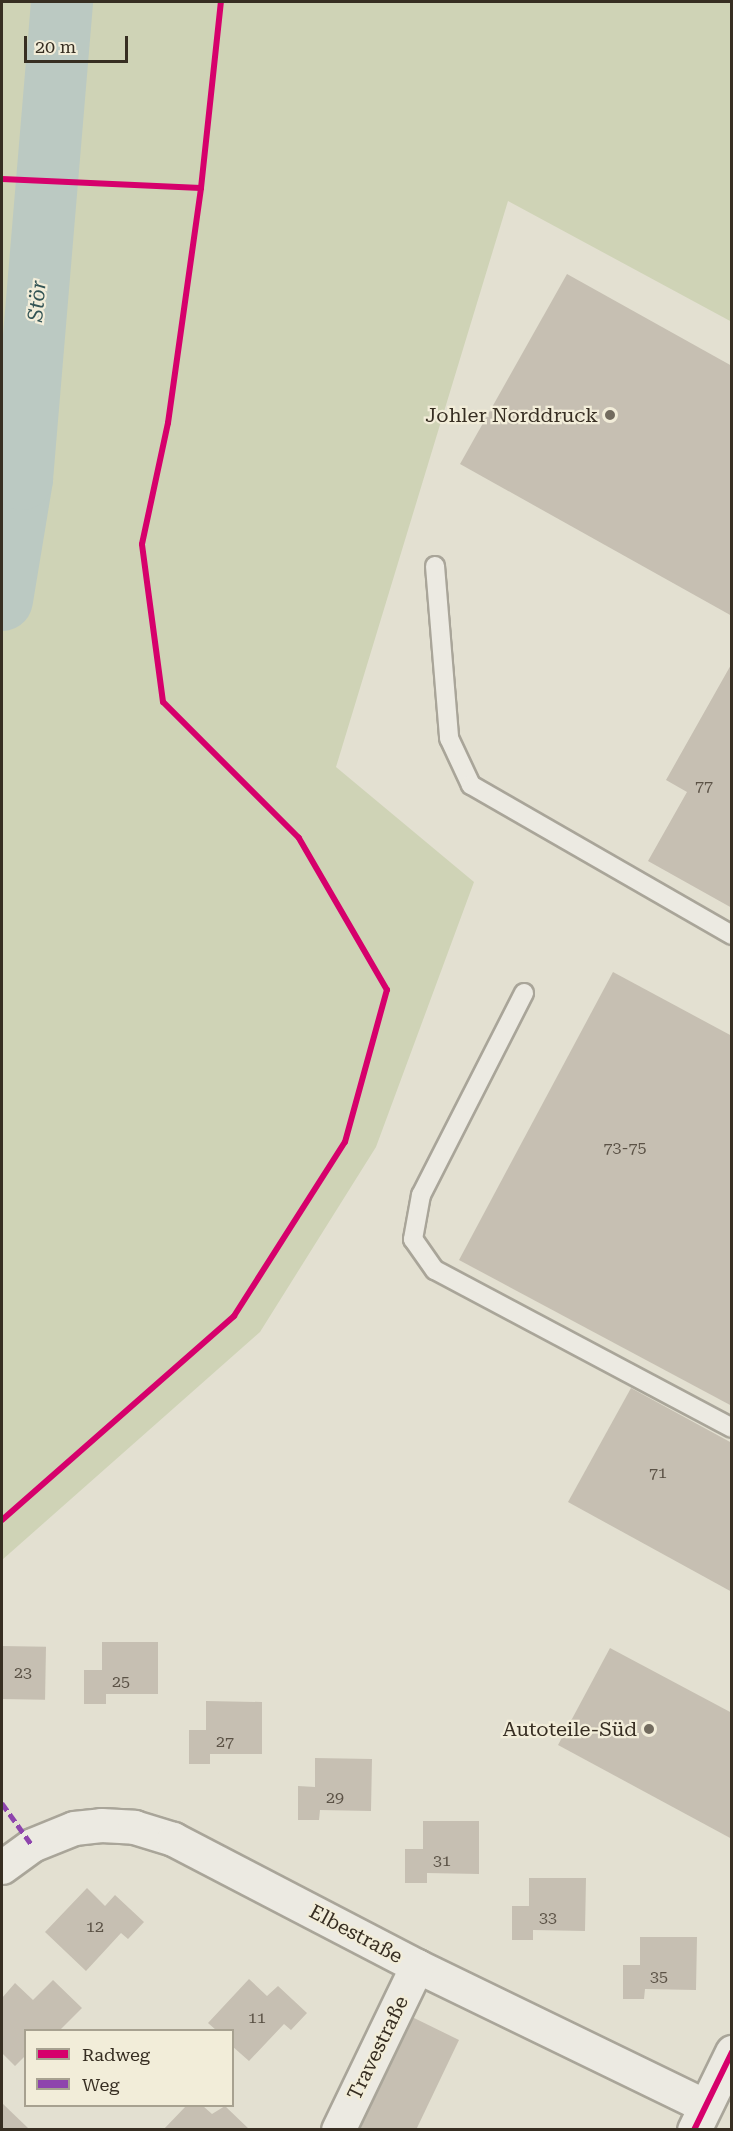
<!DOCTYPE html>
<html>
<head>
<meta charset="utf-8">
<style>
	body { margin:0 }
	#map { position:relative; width:733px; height:2131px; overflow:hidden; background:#e3e0d1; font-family:"Roboto Serif",serif }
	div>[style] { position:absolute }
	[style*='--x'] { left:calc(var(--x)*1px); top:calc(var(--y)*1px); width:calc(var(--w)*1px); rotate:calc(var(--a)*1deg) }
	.green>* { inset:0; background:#cfd3b6 }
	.river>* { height:62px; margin:-31px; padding:0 31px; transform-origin:31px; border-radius:31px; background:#bbc9c2 }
	.building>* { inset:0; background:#c6bfb2; transform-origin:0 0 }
	.roads { filter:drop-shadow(2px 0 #a9a599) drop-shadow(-2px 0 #a9a599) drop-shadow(0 2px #a9a599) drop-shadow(0 -2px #a9a599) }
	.service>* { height:18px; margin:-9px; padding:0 9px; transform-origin:9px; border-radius:9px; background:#eceae2 }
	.minor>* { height:33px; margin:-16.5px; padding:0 16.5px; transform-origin:16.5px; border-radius:16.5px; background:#eceae2 }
	.tertiary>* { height:33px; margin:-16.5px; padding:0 16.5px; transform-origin:16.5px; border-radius:16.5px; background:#eceae2 }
	.quiet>* { height:4.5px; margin-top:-2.25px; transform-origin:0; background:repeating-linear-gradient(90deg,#8e44ad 0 9px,transparent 0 13.5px) }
	.cycleway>* { height:6px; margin:-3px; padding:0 3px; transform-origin:3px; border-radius:3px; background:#d6006c }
	.dots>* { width:16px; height:16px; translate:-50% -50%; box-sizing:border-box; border:3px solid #f2edd9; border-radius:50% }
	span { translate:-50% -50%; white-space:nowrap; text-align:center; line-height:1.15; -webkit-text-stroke:4.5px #f2edd9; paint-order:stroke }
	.number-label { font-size:16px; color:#5b5246 }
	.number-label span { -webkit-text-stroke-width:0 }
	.poi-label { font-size:20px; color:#372e22 }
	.right { translate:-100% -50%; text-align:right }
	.street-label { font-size:20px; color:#372e22 }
	.water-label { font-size:21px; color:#335455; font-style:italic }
	.frame { position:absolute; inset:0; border:3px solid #372e22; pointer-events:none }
	.legend { position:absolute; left:24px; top:2029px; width:210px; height:78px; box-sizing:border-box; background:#f2edd9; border:2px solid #a7a190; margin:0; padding:8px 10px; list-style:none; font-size:18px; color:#372e22 }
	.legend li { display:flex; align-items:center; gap:12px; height:30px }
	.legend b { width:30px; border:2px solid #a7a190 }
	.scale { position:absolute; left:24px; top:36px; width:104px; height:27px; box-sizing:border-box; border:3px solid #372e22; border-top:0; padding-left:8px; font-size:18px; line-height:21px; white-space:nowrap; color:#372e22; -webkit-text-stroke:4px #f2edd9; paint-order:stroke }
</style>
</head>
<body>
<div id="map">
	<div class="green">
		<i style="clip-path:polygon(2px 2px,731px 2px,732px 322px,508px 201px,336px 767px,474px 882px,376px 1147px,260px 1332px,2px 1560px)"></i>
	</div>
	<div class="river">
		<i style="--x:2;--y:600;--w:123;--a:-80.6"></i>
		<i style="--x:22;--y:479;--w:479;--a:-85.2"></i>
	</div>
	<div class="building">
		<i style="clip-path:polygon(567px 274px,732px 366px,732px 616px,460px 464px)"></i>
		<i style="clip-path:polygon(732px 663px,732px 908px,648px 861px,687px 792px,666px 780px)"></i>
		<i style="clip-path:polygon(613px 972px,732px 1036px,732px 1406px,459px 1260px)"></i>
		<i style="clip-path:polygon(631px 1388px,732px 1443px,732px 1592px,568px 1502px)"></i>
		<i style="clip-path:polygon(102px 1642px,158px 1642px,158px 1694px,106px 1694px,106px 1704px,84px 1704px,84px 1670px,102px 1670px)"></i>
		<i style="left:2px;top:1646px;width:44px;height:53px;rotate:1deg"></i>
		<i style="clip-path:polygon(610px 1648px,732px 1713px,732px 1839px,558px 1745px)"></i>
		<i style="clip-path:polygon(206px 1701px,262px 1702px,262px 1754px,210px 1754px,210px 1764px,189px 1764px,189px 1730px,206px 1730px)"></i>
		<i style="clip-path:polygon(315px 1758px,372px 1759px,371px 1811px,320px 1810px,319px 1820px,298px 1820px,298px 1786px,315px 1787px)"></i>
		<i style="clip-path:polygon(423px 1821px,479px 1821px,479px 1874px,427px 1873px,427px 1883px,405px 1883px,405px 1849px,423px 1849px)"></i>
		<i style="clip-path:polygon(529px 1878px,586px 1878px,585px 1931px,533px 1930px,533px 1940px,512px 1940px,512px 1906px,529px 1906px)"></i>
		<i style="clip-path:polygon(87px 1888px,105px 1906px,115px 1895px,144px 1922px,128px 1939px,121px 1933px,86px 1971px,45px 1932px)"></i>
		<i style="clip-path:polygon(640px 1937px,697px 1937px,696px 1990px,645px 1989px,644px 1999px,623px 1999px,623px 1965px,640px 1965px)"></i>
		<i style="clip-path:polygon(249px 1979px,267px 1996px,278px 1986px,307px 2013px,291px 2030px,284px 2024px,249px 2061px,232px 2046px,232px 2030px,216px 2030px,208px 2023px)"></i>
		<i style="clip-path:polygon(53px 1980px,82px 2008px,60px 2030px,26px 2030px,26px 2055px,15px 2066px,2px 2053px,2px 1998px,15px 1983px,33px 2000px)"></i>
		<i style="clip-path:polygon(410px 2016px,459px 2040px,416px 2130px,356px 2130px)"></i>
		<i style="clip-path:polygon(2px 2103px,28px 2128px,26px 2130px,2px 2130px)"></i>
		<i style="clip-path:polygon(186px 2106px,203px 2106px,212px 2114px,225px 2106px,250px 2130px,163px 2130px)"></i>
	</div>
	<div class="roads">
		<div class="service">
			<i style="--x:435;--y:566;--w:173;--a:85.3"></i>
			<i style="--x:449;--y:738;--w:52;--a:64.9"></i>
			<i style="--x:471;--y:785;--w:301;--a:29.9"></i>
			<i style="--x:524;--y:993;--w:227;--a:117"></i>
			<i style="--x:421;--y:1195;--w:45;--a:100.3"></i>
			<i style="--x:413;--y:1239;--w:38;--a:55"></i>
			<i style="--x:435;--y:1270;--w:336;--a:28"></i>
		</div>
		<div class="minor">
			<i style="--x:2;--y:1867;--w:37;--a:-36"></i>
			<i style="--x:32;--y:1845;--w:45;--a:-22"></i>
			<i style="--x:74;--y:1828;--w:27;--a:-6"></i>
			<i style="--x:101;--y:1825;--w:33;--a:3"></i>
			<i style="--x:134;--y:1827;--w:41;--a:17.1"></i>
			<i style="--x:173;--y:1839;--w:275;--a:27.5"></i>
			<i style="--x:417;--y:1966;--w:320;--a:25.9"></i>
			<i style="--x:338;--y:2130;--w:182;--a:-64.3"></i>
		</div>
		<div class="tertiary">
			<i style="--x:694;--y:2130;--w:87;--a:-64"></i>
		</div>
	</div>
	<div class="quiet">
		<i style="--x:2;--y:1803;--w:52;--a:54.5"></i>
	</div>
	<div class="cycleway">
		<i style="--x:2;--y:179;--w:199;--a:2.6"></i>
		<i style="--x:2;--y:1520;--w:309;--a:-41.3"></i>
		<i style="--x:234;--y:1316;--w:206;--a:-57.5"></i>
		<i style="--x:345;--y:1142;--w:158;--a:-74.6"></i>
		<i style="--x:387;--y:990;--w:176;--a:-120.1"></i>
		<i style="--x:299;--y:838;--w:192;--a:-135"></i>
		<i style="--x:163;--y:702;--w:159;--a:-97.6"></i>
		<i style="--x:142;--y:544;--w:124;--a:-77.9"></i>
		<i style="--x:168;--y:423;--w:237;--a:-82"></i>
		<i style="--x:201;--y:188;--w:187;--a:-83.9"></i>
		<i style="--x:694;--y:2130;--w:87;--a:-64"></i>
	</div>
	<div class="dots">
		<i style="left:610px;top:415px;background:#736c5f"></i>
		<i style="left:649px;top:1729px;background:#736c5f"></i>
	</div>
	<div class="number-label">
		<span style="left:704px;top:786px">77</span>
		<span style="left:625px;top:1148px">73-75</span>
		<span style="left:658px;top:1473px">71</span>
		<span style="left:23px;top:1673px">23</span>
		<span style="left:121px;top:1682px">25</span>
		<span style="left:225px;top:1742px">27</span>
		<span style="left:335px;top:1798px">29</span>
		<span style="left:442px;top:1861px">31</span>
		<span style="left:548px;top:1918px">33</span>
		<span style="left:95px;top:1927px">12</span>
		<span style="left:659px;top:1977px">35</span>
		<span style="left:257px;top:2018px">11</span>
	</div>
	<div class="poi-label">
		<span class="right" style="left:598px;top:415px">Johler Norddruck</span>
		<span class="right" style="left:637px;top:1729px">Autoteile-Süd</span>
	</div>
	<div class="street-label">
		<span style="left:356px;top:1934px;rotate:28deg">Elbestraße</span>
		<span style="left:378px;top:2048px;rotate:-64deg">Travestraße</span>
	</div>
	<div class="water-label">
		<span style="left:37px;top:301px;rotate:-85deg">Stör</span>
	</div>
	<div class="frame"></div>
	<ul class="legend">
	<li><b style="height:8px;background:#d6006c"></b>Radweg</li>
	<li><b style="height:8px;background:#8e44ad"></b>Weg</li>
	</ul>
	<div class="scale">20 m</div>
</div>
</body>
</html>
